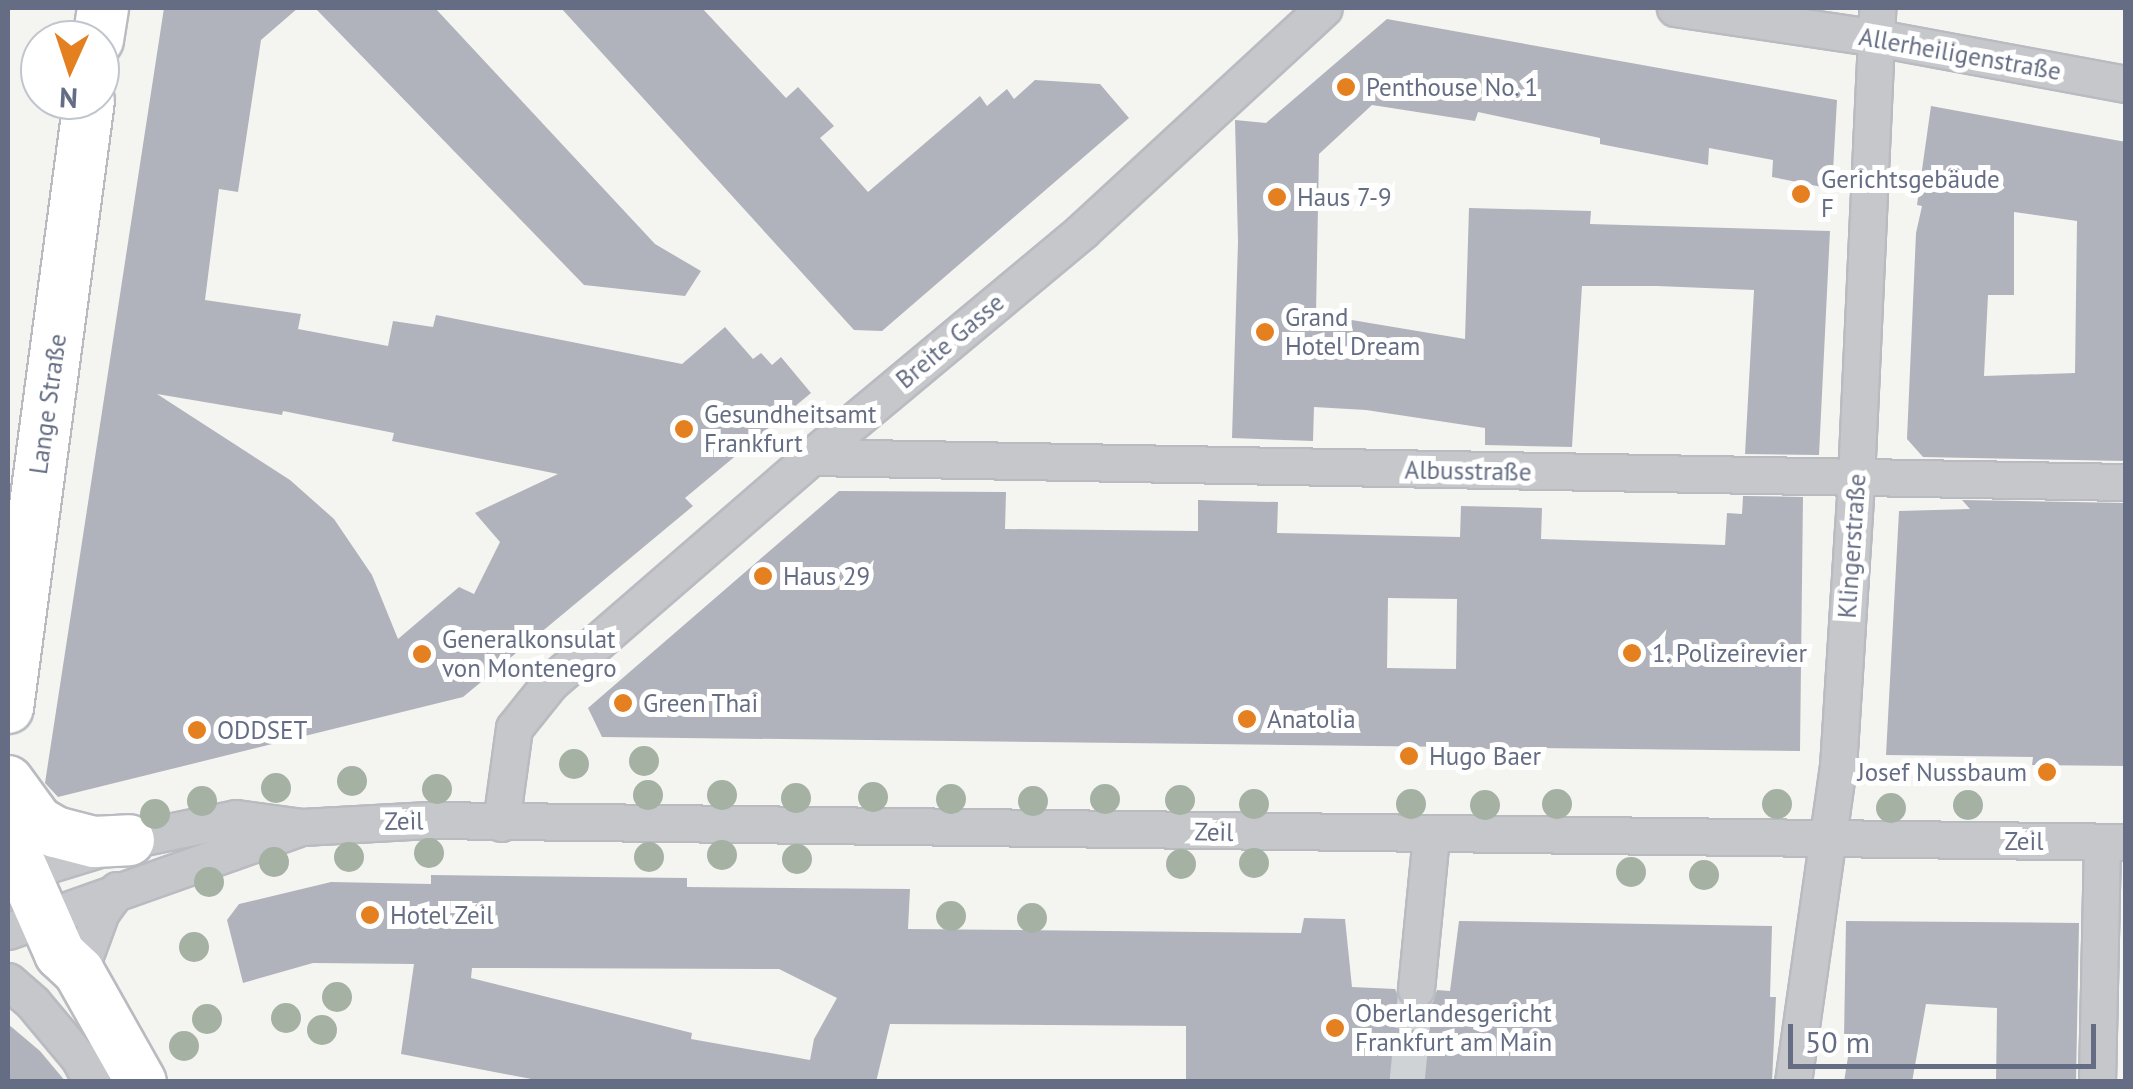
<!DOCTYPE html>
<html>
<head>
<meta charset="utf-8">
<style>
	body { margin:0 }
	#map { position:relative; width:2133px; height:1089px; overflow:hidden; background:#f4f5f1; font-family:"PT Sans",sans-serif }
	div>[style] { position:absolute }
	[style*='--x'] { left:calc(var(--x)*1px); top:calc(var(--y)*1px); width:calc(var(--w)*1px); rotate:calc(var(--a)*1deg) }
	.building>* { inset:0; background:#b0b3bb }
	.minor-tunnel>* { height:35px; margin-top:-17.5px; transform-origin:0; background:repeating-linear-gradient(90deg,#d0d3d6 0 35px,transparent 0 53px) }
	.roads { filter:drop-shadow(2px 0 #b9bbc1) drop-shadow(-2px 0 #b9bbc1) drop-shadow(0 2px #b9bbc1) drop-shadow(0 -2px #b9bbc1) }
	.minor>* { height:35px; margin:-17.5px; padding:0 17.5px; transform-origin:17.5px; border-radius:17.5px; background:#c5c7cb }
	.secondary>* { height:50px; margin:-25px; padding:0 25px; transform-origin:25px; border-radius:25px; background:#fff }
	.trees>* { width:30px; height:30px; margin:-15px; border-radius:50%; background:#a4b1a3 }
	.dots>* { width:28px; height:28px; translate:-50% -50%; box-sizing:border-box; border:5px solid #fff; border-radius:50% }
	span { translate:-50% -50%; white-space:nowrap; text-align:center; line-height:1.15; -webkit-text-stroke:10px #fff; paint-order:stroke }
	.street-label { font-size:25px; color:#646d83 }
	.poi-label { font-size:25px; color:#646d83 }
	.left { translate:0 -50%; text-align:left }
	.right { translate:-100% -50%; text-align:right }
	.frame { position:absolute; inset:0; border:10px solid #646d83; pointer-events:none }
	.north { position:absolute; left:20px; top:20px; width:100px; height:100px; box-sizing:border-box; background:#fff; border:2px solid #c1c5cd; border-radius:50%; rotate:183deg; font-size:28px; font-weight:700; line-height:40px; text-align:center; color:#646d83 }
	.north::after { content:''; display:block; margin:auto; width:35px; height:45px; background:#e58021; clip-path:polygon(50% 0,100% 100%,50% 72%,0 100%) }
	.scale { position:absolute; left:1788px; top:1024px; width:308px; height:45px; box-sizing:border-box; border:5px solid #646d83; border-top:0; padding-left:12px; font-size:30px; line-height:35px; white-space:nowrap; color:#646d83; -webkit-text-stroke:8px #fff; paint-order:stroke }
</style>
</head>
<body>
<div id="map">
	<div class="building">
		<i style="clip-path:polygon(evenodd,164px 8px,298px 8px,261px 40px,238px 192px,219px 189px,205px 300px,301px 314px,298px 329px,388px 346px,393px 321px,433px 327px,436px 315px,682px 364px,725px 327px,753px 359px,761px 353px,772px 365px,781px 357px,811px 393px,685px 498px,693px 506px,463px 697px,58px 797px,45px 783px,164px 8px,157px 394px,282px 415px,283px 411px,394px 433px,392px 441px,558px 474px,475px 513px,500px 542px,474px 594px,459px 587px,398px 639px,372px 575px,334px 519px,290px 480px,157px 394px)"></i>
		<i style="clip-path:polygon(315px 8px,435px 8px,655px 244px,701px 271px,685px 296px,584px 285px)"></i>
		<i style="clip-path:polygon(561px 8px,702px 8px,786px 98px,798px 87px,834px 126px,820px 138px,868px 192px,980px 96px,987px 106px,1007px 89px,1014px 99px,1035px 80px,1100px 84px,1129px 118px,882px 331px,854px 330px)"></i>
		<i style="clip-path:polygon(1387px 19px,1837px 100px,1832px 189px,1772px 177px,1773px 160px,1709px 148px,1708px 165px,1600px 144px,1600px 138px,1478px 112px,1475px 121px,1372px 105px,1319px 154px,1316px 314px,1465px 339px,1469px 208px,1591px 211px,1590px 224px,1830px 231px,1819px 455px,1745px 454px,1754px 290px,1657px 286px,1582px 286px,1572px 447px,1485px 445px,1485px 428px,1366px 410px,1314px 407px,1313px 441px,1232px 438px,1238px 242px,1235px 120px,1266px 123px)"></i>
		<i style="clip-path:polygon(evenodd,1931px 106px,2126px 142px,2126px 461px,1923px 457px,1907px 439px,1916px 233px,1922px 206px,1917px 205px,1931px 106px,2014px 212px,2077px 221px,2075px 373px,1984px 376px,1988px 295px,2014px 295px,2014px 212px)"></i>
		<i style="clip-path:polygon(evenodd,839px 491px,1006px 492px,1005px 529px,1198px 531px,1198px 500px,1225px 501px,1278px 502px,1277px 533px,1460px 537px,1461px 506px,1542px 508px,1541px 539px,1725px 545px,1727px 513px,1742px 514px,1743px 496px,1803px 497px,1800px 751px,1537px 748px,1537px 752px,1456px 747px,602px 737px,588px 708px,839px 491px,1388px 598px,1457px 599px,1456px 669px,1387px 668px,1388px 598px)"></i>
		<i style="clip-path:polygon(1962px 500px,2126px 503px,2126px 766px,2032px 765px,2033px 757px,1886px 755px,1899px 511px,1970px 509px)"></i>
		<i style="clip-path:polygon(evenodd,431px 875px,687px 878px,687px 887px,910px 889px,908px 929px,1301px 933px,1304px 918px,1345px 919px,1352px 987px,1395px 989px,1403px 1006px,1415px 1010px,1433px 1002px,1437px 990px,1450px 991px,1459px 921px,1772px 926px,1770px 997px,1776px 997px,1772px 1082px,1186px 1082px,1186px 1026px,890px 1024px,876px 1082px,547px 1082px,401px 1054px,414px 964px,313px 963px,243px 983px,227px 920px,239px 904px,331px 882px,431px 884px,431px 875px,472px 968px,779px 969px,837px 998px,814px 1039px,810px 1060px,691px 1039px,692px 1033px,471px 978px,472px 968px)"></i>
		<i style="clip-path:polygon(1846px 921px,2079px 923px,2076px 1082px,1996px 1082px,1997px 1008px,1926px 1004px,1912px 1082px,1844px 1082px,1851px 1038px,1844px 1038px)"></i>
		<i style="clip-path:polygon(8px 1024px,40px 1051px,66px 1082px,8px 1082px)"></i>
	</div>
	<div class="minor-tunnel">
		<i style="--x:1407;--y:1082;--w:93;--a:-84.5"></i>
	</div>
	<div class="roads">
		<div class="minor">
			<i style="--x:1675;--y:8;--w:204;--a:8.4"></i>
			<i style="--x:1877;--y:38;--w:253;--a:10.5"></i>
			<i style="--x:811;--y:457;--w:1315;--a:1.09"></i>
			<i style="--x:501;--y:823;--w:96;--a:-82.2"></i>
			<i style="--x:514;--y:728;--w:58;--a:-51.3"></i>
			<i style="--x:550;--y:683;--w:345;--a:-40.9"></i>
			<i style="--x:811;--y:457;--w:353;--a:-39.8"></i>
			<i style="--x:1082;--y:231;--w:329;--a:-42.7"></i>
			<i style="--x:8;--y:877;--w:127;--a:-17"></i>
			<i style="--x:129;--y:840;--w:109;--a:-11.6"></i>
			<i style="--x:236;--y:818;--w:67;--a:7.8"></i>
			<i style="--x:302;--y:827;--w:127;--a:-3.2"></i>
			<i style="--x:429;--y:820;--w:1697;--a:0.74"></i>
			<i style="--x:8;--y:931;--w:306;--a:-19.5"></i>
			<i style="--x:79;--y:972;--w:64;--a:-69.9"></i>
			<i style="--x:101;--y:912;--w:27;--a:-54"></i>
			<i style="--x:8;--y:981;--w:33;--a:41"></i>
			<i style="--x:33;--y:1003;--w:72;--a:50.1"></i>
			<i style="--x:79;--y:1058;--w:27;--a:62"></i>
			<i style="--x:1416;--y:989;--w:155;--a:-84.4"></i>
			<i style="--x:1793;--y:1082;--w:318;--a:-81.9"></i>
			<i style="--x:1838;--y:767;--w:289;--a:-86.4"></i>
			<i style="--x:1856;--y:479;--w:471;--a:-87.4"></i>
			<i style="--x:2097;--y:1082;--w:240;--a:-88.8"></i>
		</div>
		<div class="secondary">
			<i style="--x:98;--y:40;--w:32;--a:-81"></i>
			<i style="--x:8;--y:708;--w:613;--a:-82.41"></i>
			<i style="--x:8;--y:781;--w:51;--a:53.8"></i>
			<i style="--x:38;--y:822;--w:20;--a:30"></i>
			<i style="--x:55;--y:832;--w:40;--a:14.4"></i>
			<i style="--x:94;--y:842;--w:35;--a:-3"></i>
			<i style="--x:8;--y:836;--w:129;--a:66.2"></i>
			<i style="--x:60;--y:954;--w:26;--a:43"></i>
			<i style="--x:79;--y:972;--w:126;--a:60.6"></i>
		</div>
	</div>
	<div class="trees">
		<i style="left:644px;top:761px"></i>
		<i style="left:574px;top:764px"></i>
		<i style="left:352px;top:781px"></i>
		<i style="left:276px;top:788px"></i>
		<i style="left:437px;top:789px"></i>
		<i style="left:648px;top:795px"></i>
		<i style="left:722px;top:795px"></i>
		<i style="left:873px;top:797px"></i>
		<i style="left:796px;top:798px"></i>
		<i style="left:951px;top:799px"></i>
		<i style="left:1105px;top:799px"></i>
		<i style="left:1180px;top:800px"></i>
		<i style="left:202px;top:801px"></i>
		<i style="left:1033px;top:801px"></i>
		<i style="left:1254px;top:804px"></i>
		<i style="left:1411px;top:804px"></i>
		<i style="left:1557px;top:804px"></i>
		<i style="left:1777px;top:804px"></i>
		<i style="left:1485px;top:805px"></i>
		<i style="left:1968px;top:805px"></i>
		<i style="left:1891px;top:808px"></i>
		<i style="left:155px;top:814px"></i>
		<i style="left:429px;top:853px"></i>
		<i style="left:722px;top:855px"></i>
		<i style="left:349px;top:857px"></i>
		<i style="left:649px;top:857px"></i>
		<i style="left:797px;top:859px"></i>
		<i style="left:274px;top:862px"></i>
		<i style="left:1254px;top:863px"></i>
		<i style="left:1181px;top:864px"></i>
		<i style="left:1631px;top:872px"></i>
		<i style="left:1704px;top:875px"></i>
		<i style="left:209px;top:882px"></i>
		<i style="left:951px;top:916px"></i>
		<i style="left:1032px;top:918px"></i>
		<i style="left:194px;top:947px"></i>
		<i style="left:337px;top:997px"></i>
		<i style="left:286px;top:1018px"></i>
		<i style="left:207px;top:1019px"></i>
		<i style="left:322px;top:1030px"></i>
		<i style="left:184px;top:1046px"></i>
	</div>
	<div class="dots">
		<i style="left:1346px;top:87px;background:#e58021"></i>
		<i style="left:1801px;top:194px;background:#e58021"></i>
		<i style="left:1277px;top:197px;background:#e58021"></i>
		<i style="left:1265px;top:332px;background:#e58021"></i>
		<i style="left:684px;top:429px;background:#e58021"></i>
		<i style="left:763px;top:576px;background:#e58021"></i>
		<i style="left:1632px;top:653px;background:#e58021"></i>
		<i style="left:422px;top:654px;background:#e58021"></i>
		<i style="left:623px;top:703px;background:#e58021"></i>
		<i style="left:1247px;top:719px;background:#e58021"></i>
		<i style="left:197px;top:730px;background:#e58021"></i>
		<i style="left:1409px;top:756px;background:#e58021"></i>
		<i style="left:2047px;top:772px;background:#e58021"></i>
		<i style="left:370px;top:915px;background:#e58021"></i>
		<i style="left:1335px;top:1028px;background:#e58021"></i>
	</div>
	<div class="street-label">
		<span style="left:1960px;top:54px;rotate:10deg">Allerheiligenstraße</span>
		<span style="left:950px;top:341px;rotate:-40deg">Breite Gasse</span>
		<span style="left:48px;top:404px;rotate:-82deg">Lange Straße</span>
		<span style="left:1468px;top:471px;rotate:1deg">Albusstraße</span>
		<span style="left:1852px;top:546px;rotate:-86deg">Klingerstraße</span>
		<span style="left:404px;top:821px;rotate:-1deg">Zeil</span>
		<span style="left:1214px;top:832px;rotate:1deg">Zeil</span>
		<span style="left:2024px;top:841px">Zeil</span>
	</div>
	<div class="poi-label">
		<span class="left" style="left:1366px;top:87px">Penthouse No. 1</span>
		<span class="left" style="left:1821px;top:194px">Gerichtsgebäude<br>F</span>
		<span class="left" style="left:1297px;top:197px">Haus 7-9</span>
		<span class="left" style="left:1285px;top:332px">Grand<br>Hotel Dream</span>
		<span class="left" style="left:704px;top:429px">Gesundheitsamt<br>Frankfurt</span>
		<span class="left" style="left:783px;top:576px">Haus 29</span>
		<span class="left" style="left:442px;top:654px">Generalkonsulat<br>von Montenegro</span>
		<span class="left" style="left:1652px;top:653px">1. Polizeirevier</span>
		<span class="left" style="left:643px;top:703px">Green Thai</span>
		<span class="left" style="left:1267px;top:719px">Anatolia</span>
		<span class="left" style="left:217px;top:730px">ODDSET</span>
		<span class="left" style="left:1429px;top:756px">Hugo Baer</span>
		<span class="right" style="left:2027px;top:772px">Josef Nussbaum</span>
		<span class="left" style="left:390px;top:915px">Hotel Zeil</span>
		<span class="left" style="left:1355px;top:1028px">Oberlandesgericht<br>Frankfurt am Main</span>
	</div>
	<div class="frame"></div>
	<div class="north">N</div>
	<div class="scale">50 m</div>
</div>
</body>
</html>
